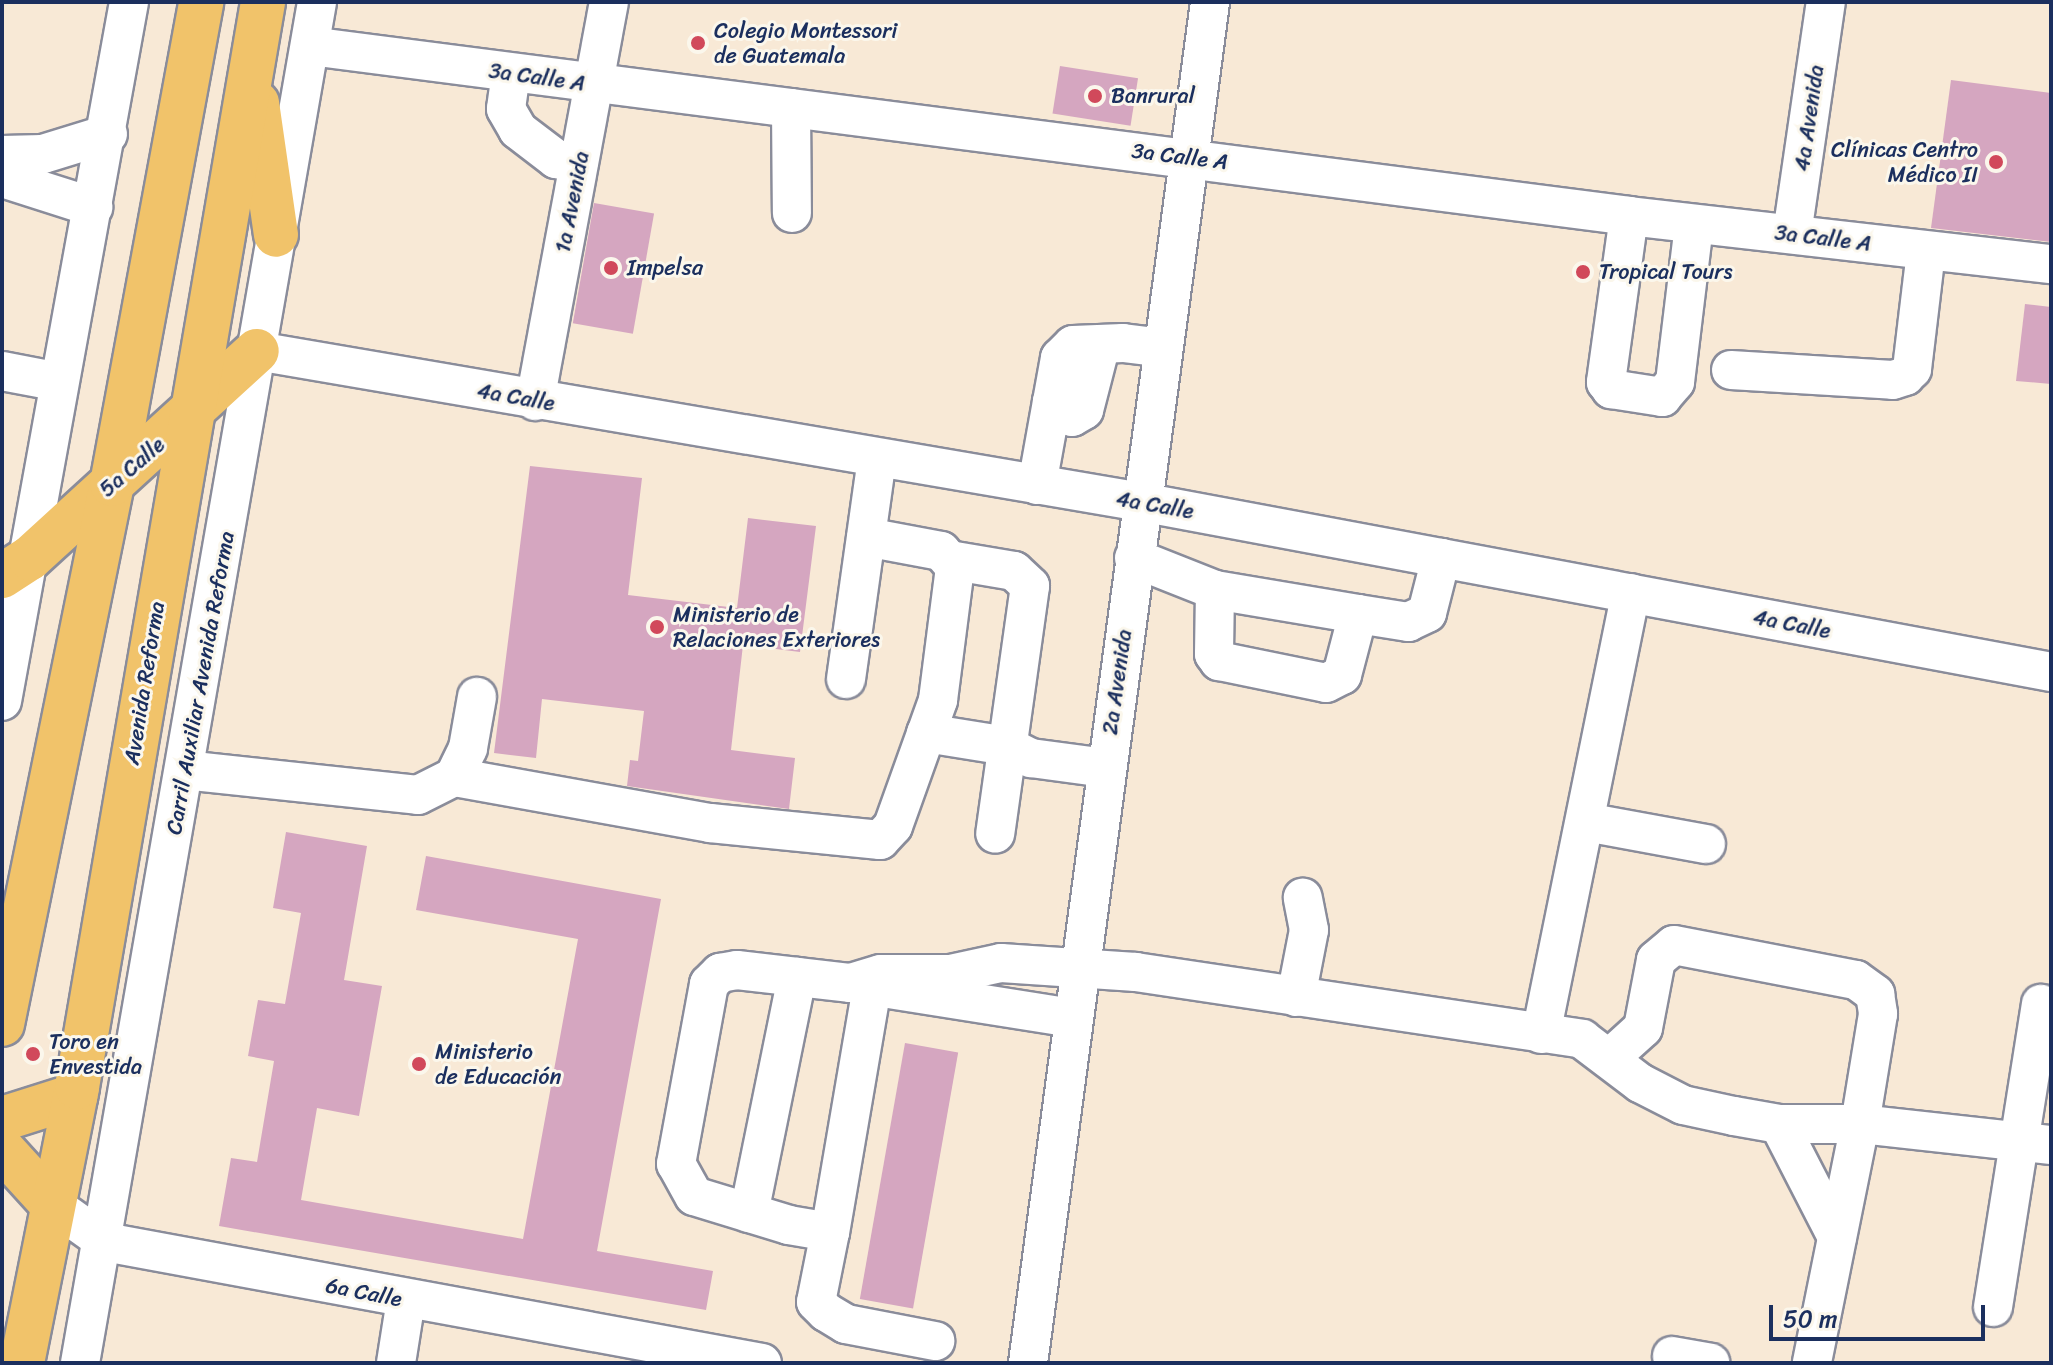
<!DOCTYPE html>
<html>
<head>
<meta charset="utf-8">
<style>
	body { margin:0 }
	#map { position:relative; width:2053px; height:1365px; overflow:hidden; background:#f8e9d6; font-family:Sriracha,sans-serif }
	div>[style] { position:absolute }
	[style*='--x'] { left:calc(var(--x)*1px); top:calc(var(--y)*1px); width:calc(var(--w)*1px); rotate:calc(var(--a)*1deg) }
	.building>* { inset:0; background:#d5a6c0; transform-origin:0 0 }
	.roads { filter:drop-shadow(2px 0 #8a8c9a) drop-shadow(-2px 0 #8a8c9a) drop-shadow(0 2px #8a8c9a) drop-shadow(0 -2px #8a8c9a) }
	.minor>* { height:38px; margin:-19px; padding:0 19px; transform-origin:19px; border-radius:19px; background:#fff }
	.major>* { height:44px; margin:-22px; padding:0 22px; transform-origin:22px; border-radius:22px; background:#f1c36a }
	.dots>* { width:22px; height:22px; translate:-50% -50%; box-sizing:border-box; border:4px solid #fbf7ec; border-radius:50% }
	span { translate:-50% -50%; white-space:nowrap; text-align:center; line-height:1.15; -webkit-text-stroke:6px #fbf7ec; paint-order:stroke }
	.poi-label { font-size:22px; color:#1b2f5e }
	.left { translate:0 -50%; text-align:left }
	.right { translate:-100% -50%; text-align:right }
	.street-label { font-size:22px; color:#1b2f5e }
	.frame { position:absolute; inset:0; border:4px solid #1b2f5e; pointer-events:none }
	.scale { position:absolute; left:1769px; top:1305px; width:216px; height:36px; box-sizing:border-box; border:4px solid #1b2f5e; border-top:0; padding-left:10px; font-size:24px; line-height:28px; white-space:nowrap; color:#1b2f5e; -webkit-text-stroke:6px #fbf7ec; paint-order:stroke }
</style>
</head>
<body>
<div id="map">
	<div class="building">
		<i style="left:1060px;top:66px;width:79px;height:48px;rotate:9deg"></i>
		<i style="clip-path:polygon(1951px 80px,2051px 93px,2051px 242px,1931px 228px)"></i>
		<i style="left:594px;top:203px;width:61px;height:122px;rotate:10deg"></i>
		<i style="clip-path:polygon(2025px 304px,2051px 307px,2051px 384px,2016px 381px)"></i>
		<i style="clip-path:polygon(530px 466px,642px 478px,628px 595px,737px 608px,748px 518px,816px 526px,800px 652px,743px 645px,731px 750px,795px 758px,789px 809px,627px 786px,630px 760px,638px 761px,644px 711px,542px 699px,536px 758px,494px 753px)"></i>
		<i style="clip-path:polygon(286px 832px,367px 846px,344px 980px,382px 986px,359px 1116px,317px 1108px,301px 1200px,523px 1239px,578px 939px,416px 910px,426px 856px,661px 899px,597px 1251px,713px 1271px,706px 1310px,219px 1226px,231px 1158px,257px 1162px,274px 1061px,248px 1056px,258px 1000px,285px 1004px,301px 913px,273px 908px)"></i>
		<i style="left:905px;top:1043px;width:54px;height:260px;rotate:10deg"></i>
	</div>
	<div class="roads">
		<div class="minor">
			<i style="--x:310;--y:46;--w:1330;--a:7.34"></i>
			<i style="--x:1629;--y:216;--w:425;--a:6.5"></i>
			<i style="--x:511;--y:73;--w:36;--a:98"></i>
			<i style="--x:506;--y:109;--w:24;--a:60"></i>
			<i style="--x:518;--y:130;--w:48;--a:37.3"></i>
			<i style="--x:556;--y:159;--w:23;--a:10"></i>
			<i style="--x:791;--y:108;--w:105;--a:89.5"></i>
			<i style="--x:2;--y:155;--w:41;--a:-1.4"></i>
			<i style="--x:43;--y:154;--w:68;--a:-17.1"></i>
			<i style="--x:2;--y:178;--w:96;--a:17.7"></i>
			<i style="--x:1629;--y:216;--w:168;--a:97.9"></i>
			<i style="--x:1606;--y:382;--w:9;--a:54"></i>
			<i style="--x:1611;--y:389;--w:52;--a:8.9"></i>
			<i style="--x:1662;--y:397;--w:20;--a:-49"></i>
			<i style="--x:1675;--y:382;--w:159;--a:-83.1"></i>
			<i style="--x:1792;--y:234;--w:234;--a:-81.7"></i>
			<i style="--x:1101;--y:344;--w:68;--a:104.4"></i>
			<i style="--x:1084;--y:410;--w:14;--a:150"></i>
			<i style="--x:1072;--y:417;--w:13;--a:-157"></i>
			<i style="--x:1060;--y:412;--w:13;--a:-129"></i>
			<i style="--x:1052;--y:402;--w:45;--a:-79.7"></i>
			<i style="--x:1060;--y:358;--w:18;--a:-45"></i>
			<i style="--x:1073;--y:345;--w:50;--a:-2.3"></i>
			<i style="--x:1123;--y:343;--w:39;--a:7"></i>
			<i style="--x:257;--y:351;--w:897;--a:9.69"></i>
			<i style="--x:1141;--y:502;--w:926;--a:10.58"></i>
			<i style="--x:1731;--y:370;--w:162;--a:3.5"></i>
			<i style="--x:1893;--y:380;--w:13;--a:-18"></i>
			<i style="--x:1905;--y:376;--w:10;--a:-45"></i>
			<i style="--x:1912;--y:369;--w:119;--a:-83.2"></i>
			<i style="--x:2;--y:371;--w:58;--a:10.9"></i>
			<i style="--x:535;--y:401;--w:406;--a:-79.5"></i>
			<i style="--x:1037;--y:485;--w:84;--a:-79.8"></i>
			<i style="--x:1134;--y:558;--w:87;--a:21.6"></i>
			<i style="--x:1215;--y:590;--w:64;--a:90.9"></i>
			<i style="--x:1214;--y:654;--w:9;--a:54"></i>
			<i style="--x:1219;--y:661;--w:109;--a:11.6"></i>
			<i style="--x:1326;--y:683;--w:18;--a:-27"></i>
			<i style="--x:1342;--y:675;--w:63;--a:-75.3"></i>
			<i style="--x:1358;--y:614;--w:51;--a:9.1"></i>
			<i style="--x:1408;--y:622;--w:21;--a:-25"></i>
			<i style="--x:1427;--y:613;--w:57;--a:-75.7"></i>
			<i style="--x:955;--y:561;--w:60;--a:9.6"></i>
			<i style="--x:1014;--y:571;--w:22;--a:43"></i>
			<i style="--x:1030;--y:586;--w:250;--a:98"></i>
			<i style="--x:1215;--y:590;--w:145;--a:9.5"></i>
			<i style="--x:846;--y:679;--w:223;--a:-82"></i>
			<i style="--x:2;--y:701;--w:710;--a:-79.7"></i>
			<i style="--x:926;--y:733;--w:82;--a:9.1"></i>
			<i style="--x:1007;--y:746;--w:27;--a:27"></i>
			<i style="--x:1031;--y:758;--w:76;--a:7.6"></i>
			<i style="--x:184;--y:770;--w:235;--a:6.1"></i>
			<i style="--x:418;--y:795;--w:40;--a:-26.6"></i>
			<i style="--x:454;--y:777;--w:32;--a:-64"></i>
			<i style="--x:468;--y:748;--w:52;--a:-80"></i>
			<i style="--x:454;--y:777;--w:260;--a:10.2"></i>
			<i style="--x:710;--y:823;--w:171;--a:5.7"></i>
			<i style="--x:880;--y:840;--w:19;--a:-47"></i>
			<i style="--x:893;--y:826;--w:134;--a:-70.3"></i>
			<i style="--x:938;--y:700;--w:134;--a:-82.7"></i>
			<i style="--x:955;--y:567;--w:21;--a:-131"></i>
			<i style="--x:941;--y:551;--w:76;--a:-169.4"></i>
			<i style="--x:1586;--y:822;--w:122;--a:10.4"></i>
			<i style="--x:851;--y:983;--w:31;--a:-17"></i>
			<i style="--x:881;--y:974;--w:69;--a:0"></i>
			<i style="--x:950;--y:974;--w:52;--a:-12.2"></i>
			<i style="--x:1001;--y:963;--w:135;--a:3.8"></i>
			<i style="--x:1136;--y:972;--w:451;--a:8.5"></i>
			<i style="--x:1582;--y:1039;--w:73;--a:37.2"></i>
			<i style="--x:1640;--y:1083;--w:48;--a:27.1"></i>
			<i style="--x:1683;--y:1105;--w:52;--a:12.2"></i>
			<i style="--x:1734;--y:1116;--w:46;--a:10.1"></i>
			<i style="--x:1779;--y:1124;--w:81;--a:0"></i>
			<i style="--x:1860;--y:1124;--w:192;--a:6.3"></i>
			<i style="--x:872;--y:987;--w:249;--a:99.7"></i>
			<i style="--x:830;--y:1232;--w:42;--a:-170.3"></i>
			<i style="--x:789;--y:1225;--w:99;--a:-163"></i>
			<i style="--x:694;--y:1196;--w:37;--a:-119"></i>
			<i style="--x:676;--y:1164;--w:183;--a:-79.6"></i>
			<i style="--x:709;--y:984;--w:16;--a:-45"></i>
			<i style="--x:720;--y:973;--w:17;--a:-10"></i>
			<i style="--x:737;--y:970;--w:115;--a:6.5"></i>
			<i style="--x:851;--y:983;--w:224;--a:9"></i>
			<i style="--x:1296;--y:997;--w:68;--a:-79"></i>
			<i style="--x:1309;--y:930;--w:33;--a:-101"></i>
			<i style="--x:1541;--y:1034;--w:450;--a:-78.5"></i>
			<i style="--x:1611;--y:1057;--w:43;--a:-42.2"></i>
			<i style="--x:1643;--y:1028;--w:69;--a:-79.2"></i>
			<i style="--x:1656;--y:960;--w:23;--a:-40"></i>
			<i style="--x:1674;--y:945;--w:185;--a:10.9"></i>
			<i style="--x:1856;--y:980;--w:24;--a:36"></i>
			<i style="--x:1875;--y:994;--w:20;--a:81"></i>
			<i style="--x:1878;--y:1014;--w:111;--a:99.3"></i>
			<i style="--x:1860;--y:1124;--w:244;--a:101.4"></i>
			<i style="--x:1779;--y:1124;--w:127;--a:62.8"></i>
			<i style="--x:52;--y:1204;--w:65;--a:35.6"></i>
			<i style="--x:105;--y:1242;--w:668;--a:10.44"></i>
			<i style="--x:749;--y:1213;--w:241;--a:-78.5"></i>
			<i style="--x:830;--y:1232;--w:71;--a:101.3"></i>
			<i style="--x:816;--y:1302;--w:14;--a:45"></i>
			<i style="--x:826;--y:1312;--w:23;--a:31"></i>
			<i style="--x:846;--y:1324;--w:91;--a:10.8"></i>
			<i style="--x:1993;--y:1307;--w:307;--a:-81"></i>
			<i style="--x:1672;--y:1356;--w:39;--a:10"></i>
			<i style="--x:80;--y:1363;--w:1381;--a:-80.12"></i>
			<i style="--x:396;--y:1363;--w:64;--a:-81"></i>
			<i style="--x:1028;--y:1363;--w:1373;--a:-82.38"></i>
		</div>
		<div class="major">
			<i style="--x:257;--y:103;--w:133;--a:81.8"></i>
			<i style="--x:2;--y:576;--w:33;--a:-33"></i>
			<i style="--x:30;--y:558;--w:307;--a:-42.4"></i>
			<i style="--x:2;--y:1024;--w:551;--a:-78.49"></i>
			<i style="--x:112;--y:484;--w:490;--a:-79.5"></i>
			<i style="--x:2;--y:1119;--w:77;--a:-17.5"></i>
			<i style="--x:2;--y:1149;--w:74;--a:47.7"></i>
			<i style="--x:22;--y:1363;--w:281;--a:-78.7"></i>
			<i style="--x:77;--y:1087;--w:1101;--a:-80.27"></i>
		</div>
	</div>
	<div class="dots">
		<i style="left:698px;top:43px;background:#d1495b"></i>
		<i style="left:1095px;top:96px;background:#d1495b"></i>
		<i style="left:1996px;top:162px;background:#d1495b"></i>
		<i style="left:611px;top:268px;background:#d1495b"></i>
		<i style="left:1583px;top:272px;background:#d1495b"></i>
		<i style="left:657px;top:627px;background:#d1495b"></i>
		<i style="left:33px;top:1054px;background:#d1495b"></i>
		<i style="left:419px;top:1064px;background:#d1495b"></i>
	</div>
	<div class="poi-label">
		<span class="left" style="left:714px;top:43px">Colegio Montessori<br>de Guatemala</span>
		<span class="left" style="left:1111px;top:96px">Banrural</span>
		<span class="right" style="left:1978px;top:162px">Clínicas Centro<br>Médico II</span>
		<span class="left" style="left:627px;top:268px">Impelsa</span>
		<span class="left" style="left:1599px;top:272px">Tropical Tours</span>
		<span class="left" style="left:673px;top:627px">Ministerio de<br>Relaciones Exteriores</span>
		<span class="left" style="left:49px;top:1054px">Toro en<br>Envestida</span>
		<span class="left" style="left:435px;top:1064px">Ministerio<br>de Educación</span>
	</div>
	<div class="street-label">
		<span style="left:537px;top:77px;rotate:8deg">3a Calle A</span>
		<span style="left:1809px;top:118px;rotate:-82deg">4a Avenida</span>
		<span style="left:1180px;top:156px;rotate:7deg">3a Calle A</span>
		<span style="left:572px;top:202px;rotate:-79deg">1a Avenida</span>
		<span style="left:1823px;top:238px;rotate:7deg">3a Calle A</span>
		<span style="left:516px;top:397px;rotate:10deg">4a Calle</span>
		<span style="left:132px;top:467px;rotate:-41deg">5a Calle</span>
		<span style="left:1155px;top:505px;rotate:10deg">4a Calle</span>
		<span style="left:1792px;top:624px;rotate:11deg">4a Calle</span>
		<span style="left:1117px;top:682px;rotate:-82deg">2a Avenida</span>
		<span style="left:144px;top:683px;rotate:-81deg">Avenida Reforma</span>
		<span style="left:200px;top:683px;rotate:-80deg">Carril Auxiliar Avenida Reforma</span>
		<span style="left:364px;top:1292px;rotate:11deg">6a Calle</span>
	</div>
	<div class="frame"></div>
	<div class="scale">50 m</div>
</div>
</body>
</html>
